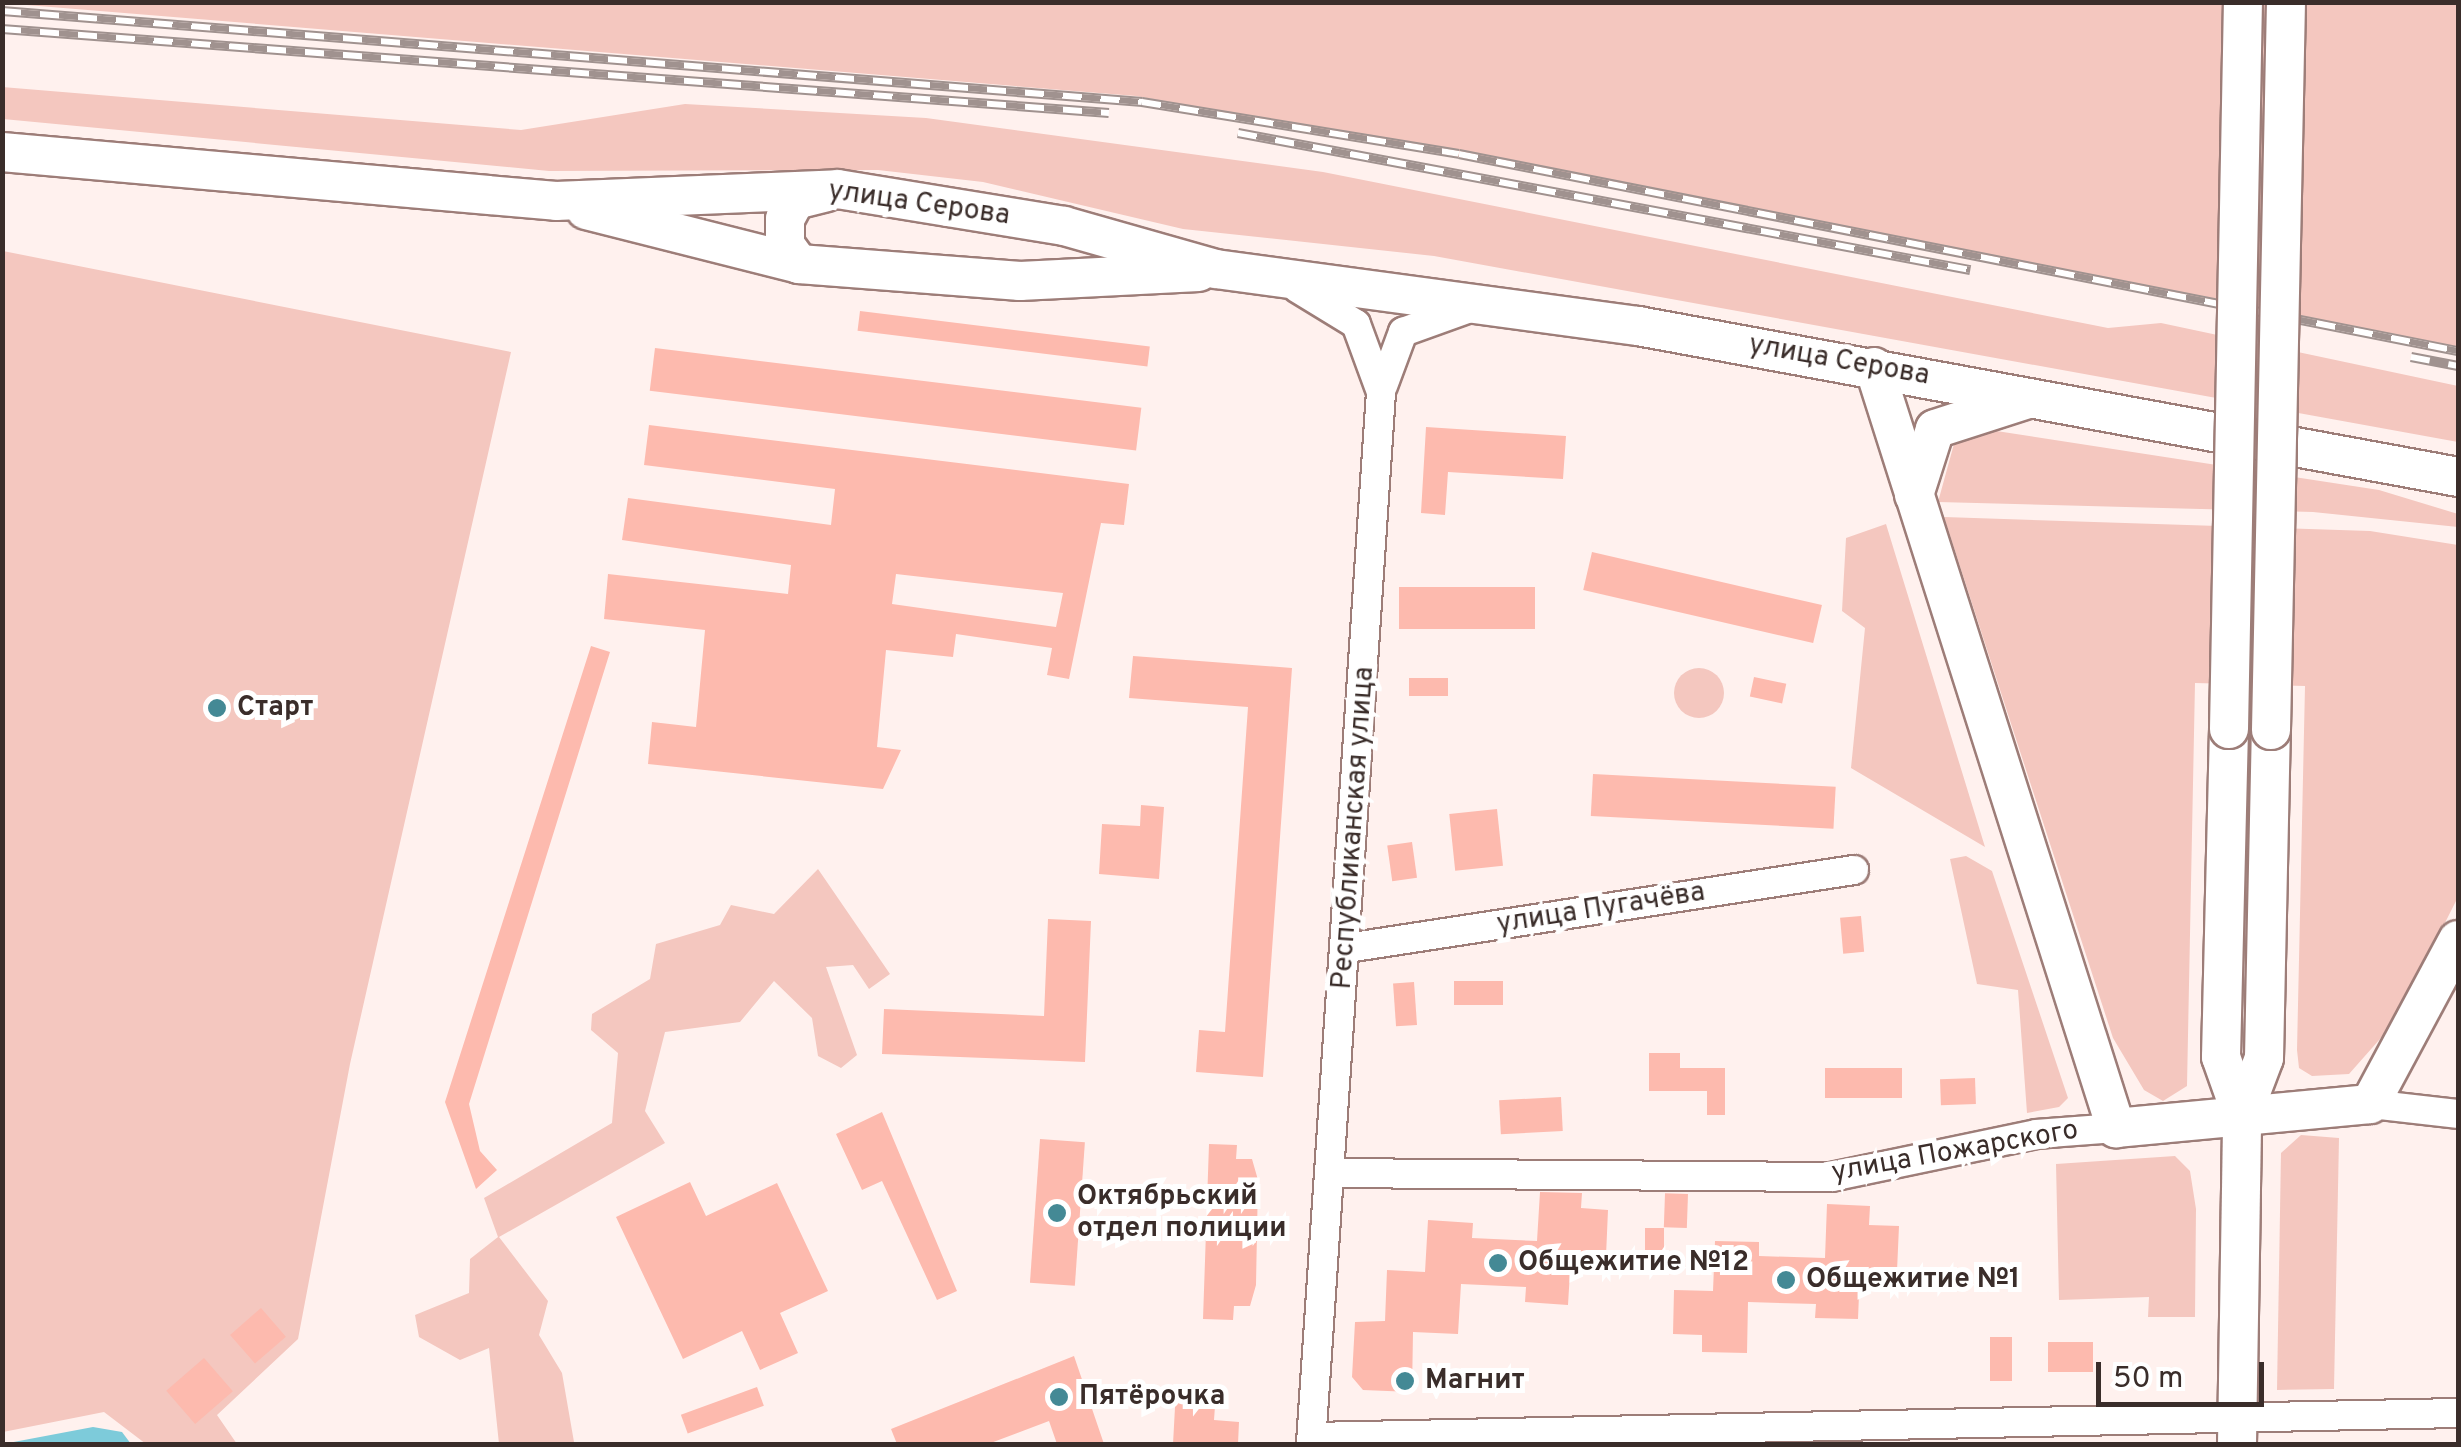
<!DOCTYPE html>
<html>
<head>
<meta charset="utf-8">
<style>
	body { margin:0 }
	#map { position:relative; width:2461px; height:1447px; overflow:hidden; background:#fff1ee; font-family:Overpass,sans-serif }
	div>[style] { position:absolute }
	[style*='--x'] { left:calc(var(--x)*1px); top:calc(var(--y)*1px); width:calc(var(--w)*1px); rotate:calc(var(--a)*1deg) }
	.green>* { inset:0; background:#f4c7bf }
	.round { border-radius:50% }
	.water>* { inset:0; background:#7dcbda }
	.building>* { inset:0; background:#fdbaae; transform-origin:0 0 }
	.roads { filter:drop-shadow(2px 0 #9d7d78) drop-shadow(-2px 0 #9d7d78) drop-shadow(0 2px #9d7d78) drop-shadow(0 -2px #9d7d78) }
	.street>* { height:28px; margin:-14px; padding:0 14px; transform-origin:14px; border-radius:14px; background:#fff }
	.secondary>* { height:38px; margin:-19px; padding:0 19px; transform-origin:19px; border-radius:19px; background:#fff }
	.rail>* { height:10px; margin-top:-5px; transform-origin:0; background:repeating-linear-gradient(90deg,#fff 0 19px,#a0928f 0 38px); box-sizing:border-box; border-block:2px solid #a0928f }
	.bridges { filter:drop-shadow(2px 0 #9d7d78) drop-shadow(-2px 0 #9d7d78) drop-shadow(0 2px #9d7d78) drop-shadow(0 -2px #9d7d78) }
	.secondary-bridge>* { height:38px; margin:-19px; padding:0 19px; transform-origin:19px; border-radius:19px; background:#fff }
	.dots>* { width:28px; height:28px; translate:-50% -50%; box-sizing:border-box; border:5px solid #fff; border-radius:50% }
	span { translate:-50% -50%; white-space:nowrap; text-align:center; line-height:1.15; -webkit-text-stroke:10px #fff; paint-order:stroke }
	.street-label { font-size:28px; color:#3a2d2a }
	.poi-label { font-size:28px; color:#3a2d2a; font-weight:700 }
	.left { translate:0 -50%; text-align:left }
	.frame { position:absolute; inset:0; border:5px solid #3a2d2a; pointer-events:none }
	.scale { position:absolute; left:2096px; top:1362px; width:168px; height:45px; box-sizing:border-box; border:5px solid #3a2d2a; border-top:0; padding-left:12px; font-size:30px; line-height:35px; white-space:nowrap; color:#3a2d2a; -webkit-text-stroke:8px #fff; paint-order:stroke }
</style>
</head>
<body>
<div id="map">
	<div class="green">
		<i style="clip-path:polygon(2px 3px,2458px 3px,2458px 347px,1136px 96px)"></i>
		<i style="clip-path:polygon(2px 87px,521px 130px,685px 104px,926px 118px,1323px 172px,2108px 328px,2161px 323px,2458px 386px,2458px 442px,1434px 256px,1183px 229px,983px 182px,878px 170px,549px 171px,3px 119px)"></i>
		<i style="clip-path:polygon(3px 251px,511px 352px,350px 1064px,298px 1339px,217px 1415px,237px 1444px,146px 1444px,104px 1412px,3px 1432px)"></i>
		<i style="clip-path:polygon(1990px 430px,2379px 490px,2458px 514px,2458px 527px,2313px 512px,1938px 502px,1957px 433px)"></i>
		<i style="clip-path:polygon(1944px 517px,2370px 531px,2458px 545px,2458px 897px,2395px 1022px,2349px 1074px,2312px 1076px,2299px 1068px,2297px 1050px,2305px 686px,2195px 683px,2187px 1086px,2163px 1101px,2144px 1090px,2113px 1038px)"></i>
		<i style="clip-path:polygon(1886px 524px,1985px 847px,1851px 768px,1865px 628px,1842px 611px,1846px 538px)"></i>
		<i class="round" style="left:1674px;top:668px;width:50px;height:50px"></i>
		<i style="clip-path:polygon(1966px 856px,1992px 871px,2068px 1098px,2059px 1107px,2027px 1113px,2018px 990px,1977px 984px,1950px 859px)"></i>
		<i style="clip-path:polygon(818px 869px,890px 974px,869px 989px,853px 965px,826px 967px,857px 1055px,841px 1068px,818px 1056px,812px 1018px,774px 981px,740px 1022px,665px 1032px,645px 1111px,665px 1143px,499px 1237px,548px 1301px,539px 1335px,562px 1373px,574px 1442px,499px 1444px,489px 1348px,460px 1360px,419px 1337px,415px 1315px,469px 1293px,470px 1259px,498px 1237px,484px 1198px,612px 1123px,618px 1053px,591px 1030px,592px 1014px,650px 979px,656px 944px,720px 925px,731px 905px,774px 914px)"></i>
		<i style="clip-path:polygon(2301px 1135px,2339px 1138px,2334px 1389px,2277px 1390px,2281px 1153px)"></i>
		<i style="clip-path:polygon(2175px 1156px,2190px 1171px,2196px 1209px,2195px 1317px,2148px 1317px,2149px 1297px,2059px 1300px,2056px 1164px)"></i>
	</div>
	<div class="water">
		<i style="clip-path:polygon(93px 1427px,122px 1432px,131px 1444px,3px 1444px)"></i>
	</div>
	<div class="building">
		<i style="left:860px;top:311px;width:292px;height:20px;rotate:7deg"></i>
		<i style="left:655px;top:348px;width:490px;height:43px;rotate:7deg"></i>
		<i style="clip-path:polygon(evenodd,649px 425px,1129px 484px,1124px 525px,1101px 523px,1069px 679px,1047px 675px,1052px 648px,956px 634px,953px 657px,886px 650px,877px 747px,901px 750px,883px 789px,648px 764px,652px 722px,696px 727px,705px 630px,604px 619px,608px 574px,788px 594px,791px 565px,622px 540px,628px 498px,831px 525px,835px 489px,644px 465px,649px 425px,896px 574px,1063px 593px,1056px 627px,892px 604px,896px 574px)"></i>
		<i style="clip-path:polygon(1426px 427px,1566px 436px,1563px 479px,1448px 472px,1445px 515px,1421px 513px)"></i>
		<i style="left:1592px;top:552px;width:236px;height:39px;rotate:13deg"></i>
		<i style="left:1535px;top:587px;width:42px;height:136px;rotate:90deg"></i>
		<i style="clip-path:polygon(591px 646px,610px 652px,469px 1104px,480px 1151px,497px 1170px,476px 1189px,445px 1102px)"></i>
		<i style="clip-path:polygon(1133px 656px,1292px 668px,1263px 1077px,1196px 1072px,1199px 1030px,1225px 1032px,1248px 707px,1129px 698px)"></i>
		<i style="left:1754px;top:677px;width:33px;height:20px;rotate:12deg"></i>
		<i style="left:1409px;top:678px;width:39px;height:18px"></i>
		<i style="left:1593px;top:774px;width:243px;height:42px;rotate:3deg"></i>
		<i style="clip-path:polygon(1141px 805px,1164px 807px,1159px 879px,1099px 874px,1102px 824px,1140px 826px)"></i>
		<i style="left:1497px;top:809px;width:57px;height:48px;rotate:84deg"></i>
		<i style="left:1412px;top:842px;width:36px;height:25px;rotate:82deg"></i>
		<i style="left:1861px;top:916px;width:36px;height:21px;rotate:85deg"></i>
		<i style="clip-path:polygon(1048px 919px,1091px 921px,1085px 1062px,882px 1054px,884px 1009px,1044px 1016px)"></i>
		<i style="left:1503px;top:981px;width:24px;height:49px;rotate:90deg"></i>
		<i style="left:1414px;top:982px;width:43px;height:21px;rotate:86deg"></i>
		<i style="clip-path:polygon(1649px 1053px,1680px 1053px,1680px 1068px,1725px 1068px,1725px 1115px,1707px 1115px,1707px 1091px,1649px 1091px)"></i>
		<i style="left:1902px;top:1068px;width:30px;height:77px;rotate:90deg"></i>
		<i style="left:1975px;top:1078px;width:26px;height:35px;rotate:88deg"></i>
		<i style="left:1561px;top:1097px;width:34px;height:62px;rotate:87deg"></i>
		<i style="clip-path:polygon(882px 1112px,957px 1291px,937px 1300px,882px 1181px,862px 1190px,836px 1134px)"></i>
		<i style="left:1040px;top:1139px;width:45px;height:144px;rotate:4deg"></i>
		<i style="clip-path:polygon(1209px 1144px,1237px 1145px,1236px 1159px,1252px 1159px,1258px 1180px,1256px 1285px,1250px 1306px,1234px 1306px,1233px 1320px,1203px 1319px)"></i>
		<i style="clip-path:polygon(690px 1182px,706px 1216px,777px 1183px,828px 1291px,780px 1313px,798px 1353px,760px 1370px,742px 1331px,683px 1359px,616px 1217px)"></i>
		<i style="clip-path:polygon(1540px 1192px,1582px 1193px,1581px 1208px,1608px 1210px,1606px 1256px,1571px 1255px,1568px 1305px,1525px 1302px,1526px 1287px,1461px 1284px,1458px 1334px,1413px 1332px,1412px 1392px,1363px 1390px,1352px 1377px,1355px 1322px,1385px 1321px,1387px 1270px,1425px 1272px,1428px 1220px,1473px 1223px,1472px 1238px,1537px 1241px)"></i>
		<i style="left:1688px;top:1194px;width:34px;height:23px;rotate:92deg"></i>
		<i style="clip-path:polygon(1827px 1204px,1870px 1206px,1869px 1225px,1899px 1226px,1897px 1271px,1860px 1270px,1858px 1319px,1815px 1318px,1816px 1304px,1748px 1302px,1747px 1353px,1702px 1352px,1702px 1335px,1673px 1334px,1674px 1290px,1713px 1291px,1715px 1241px,1759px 1242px,1759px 1256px,1825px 1258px)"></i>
		<i style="left:1645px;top:1228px;width:19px;height:35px"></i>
		<i style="left:261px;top:1308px;width:38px;height:41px;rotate:49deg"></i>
		<i style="left:1990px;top:1337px;width:22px;height:44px"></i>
		<i style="left:2093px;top:1342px;width:30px;height:45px;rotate:90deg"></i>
		<i style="clip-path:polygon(1074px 1356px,1104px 1444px,1057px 1444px,1049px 1421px,988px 1444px,897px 1444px,891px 1429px)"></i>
		<i style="left:204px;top:1358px;width:44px;height:50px;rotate:49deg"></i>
		<i style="left:757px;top:1387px;width:20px;height:81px;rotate:70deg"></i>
		<i style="clip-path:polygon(1176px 1389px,1216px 1392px,1214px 1420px,1239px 1422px,1238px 1444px,1173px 1444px)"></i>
	</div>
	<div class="roads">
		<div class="street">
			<i style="--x:1297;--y:288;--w:69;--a:31.4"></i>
			<i style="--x:1356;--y:324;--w:72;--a:69.8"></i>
			<i style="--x:1381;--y:392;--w:1054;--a:93.81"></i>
			<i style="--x:1383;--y:386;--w:58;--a:-69.7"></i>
			<i style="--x:1403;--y:332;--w:68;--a:-19.8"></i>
			<i style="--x:1347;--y:948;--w:513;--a:-8.75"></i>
			<i style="--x:2370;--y:1104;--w:89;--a:6.5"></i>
			<i style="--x:1329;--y:1173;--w:502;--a:0.46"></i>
			<i style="--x:1831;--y:1177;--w:209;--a:-11.8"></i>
			<i style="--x:2036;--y:1134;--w:80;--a:-4.3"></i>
			<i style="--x:1312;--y:1437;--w:1146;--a:-1.2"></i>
		</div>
		<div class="secondary">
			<i style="--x:2;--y:152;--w:556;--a:5.05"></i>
			<i style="--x:556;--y:201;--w:282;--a:-2.4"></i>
			<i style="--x:838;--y:189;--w:229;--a:9.3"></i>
			<i style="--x:1064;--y:226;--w:158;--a:15.8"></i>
			<i style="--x:1216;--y:269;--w:426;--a:7.7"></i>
			<i style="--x:1638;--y:326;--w:834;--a:10.43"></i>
			<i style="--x:586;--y:210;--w:220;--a:14.2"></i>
			<i style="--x:799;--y:264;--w:222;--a:4.4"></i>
			<i style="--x:1020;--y:281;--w:179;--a:-2.9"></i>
			<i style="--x:799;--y:264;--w:24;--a:-126"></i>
			<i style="--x:785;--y:245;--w:26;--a:-90"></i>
			<i style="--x:785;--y:219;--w:21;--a:-62"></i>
			<i style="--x:795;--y:200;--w:32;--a:-14"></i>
			<i style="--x:1874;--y:367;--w:799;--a:72.36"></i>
			<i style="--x:2116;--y:1128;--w:255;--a:-5.4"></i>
			<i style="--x:2370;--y:1104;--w:186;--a:-61.8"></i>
			<i style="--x:1914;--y:495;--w:69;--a:-72.3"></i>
			<i style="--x:1935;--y:429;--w:98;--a:-17.9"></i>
			<i style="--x:2229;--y:729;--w:328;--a:91.4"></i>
			<i style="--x:2221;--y:1057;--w:63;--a:70.4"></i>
			<i style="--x:2237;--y:1444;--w:328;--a:-89.1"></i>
			<i style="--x:2242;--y:1116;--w:62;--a:-69.2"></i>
			<i style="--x:2264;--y:1058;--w:328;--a:-88.8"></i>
		</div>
	</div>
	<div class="rail">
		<i style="--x:2;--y:11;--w:1144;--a:4.56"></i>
		<i style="--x:1142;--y:102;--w:321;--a:9.3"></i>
		<i style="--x:1459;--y:154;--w:1018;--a:11.16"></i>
		<i style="--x:2;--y:29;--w:1110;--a:4.34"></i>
		<i style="--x:1238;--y:133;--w:745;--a:10.6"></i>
		<i style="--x:2411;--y:357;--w:48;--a:10.8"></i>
	</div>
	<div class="bridges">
		<div class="secondary-bridge">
			<i style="--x:2229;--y:729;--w:727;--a:-88.9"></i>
			<i style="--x:2271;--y:730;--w:728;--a:-88.82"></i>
		</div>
	</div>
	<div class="dots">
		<i style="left:217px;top:708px;background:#448995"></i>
		<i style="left:1057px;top:1213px;background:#448995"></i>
		<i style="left:1498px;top:1263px;background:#448995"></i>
		<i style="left:1786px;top:1280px;background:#448995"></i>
		<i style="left:1405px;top:1381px;background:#448995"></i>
		<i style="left:1059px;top:1397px;background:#448995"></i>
	</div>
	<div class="street-label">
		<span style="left:919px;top:204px;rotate:8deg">улица Серова</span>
		<span style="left:1839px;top:361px;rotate:10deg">улица Серова</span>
		<span style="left:1354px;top:828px;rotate:-86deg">Республиканская улица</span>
		<span style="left:1601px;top:909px;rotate:-9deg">улица Пугачёва</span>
		<span style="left:1955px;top:1152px;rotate:-10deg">улица Пожарского</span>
	</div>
	<div class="poi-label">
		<span class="left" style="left:237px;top:708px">Старт</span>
		<span class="left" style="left:1077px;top:1213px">Октябрьский<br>отдел полиции</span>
		<span class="left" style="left:1518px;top:1263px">Общежитие №12</span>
		<span class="left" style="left:1806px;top:1280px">Общежитие №1</span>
		<span class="left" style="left:1425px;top:1381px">Магнит</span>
		<span class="left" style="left:1079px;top:1397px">Пятёрочка</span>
	</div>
	<div class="frame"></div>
	<div class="scale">50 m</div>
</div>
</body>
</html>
